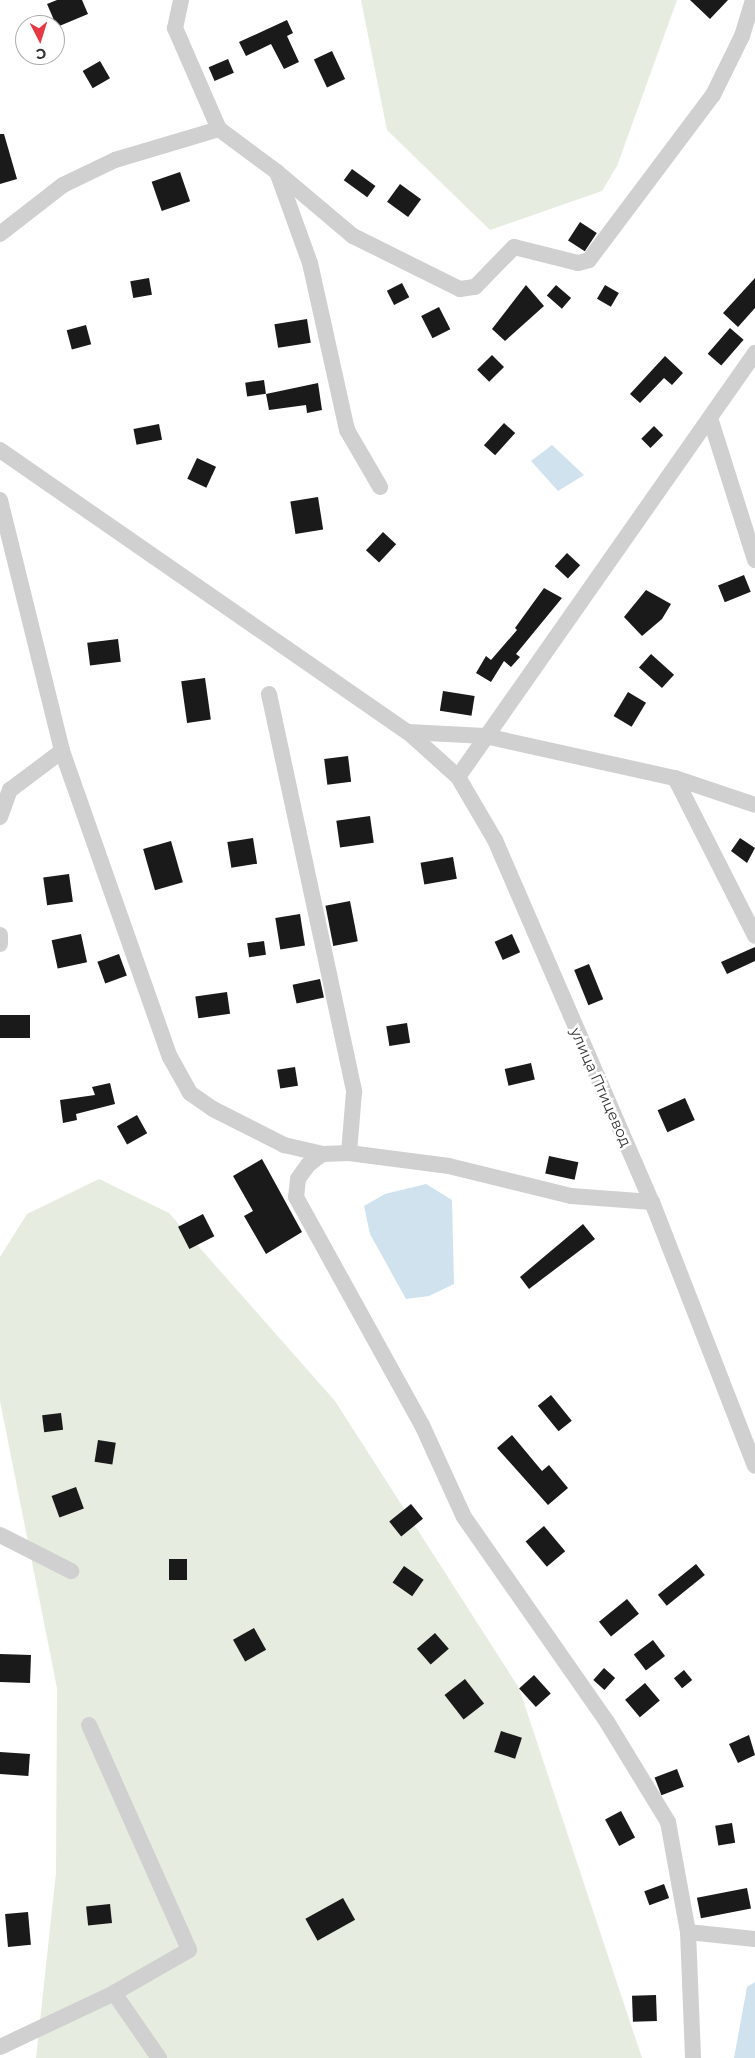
<!DOCTYPE html>
<html>
<head>
<meta charset="utf-8">
<style>
	body { margin:0 }
	#map { position:relative; width:755px; height:2058px; overflow:hidden; background:#fff; font-family:Montserrat,sans-serif }
	div>[style] { position:absolute }
	[style*='--x'] { left:calc(var(--x)*1px); top:calc(var(--y)*1px); width:calc(var(--w)*1px); rotate:calc(var(--a)*1deg) }
	.green>* { inset:0; background:#e6ecdf }
	.water>* { inset:0; background:#cfe2ee }
	.building>* { inset:0; background:#1a1a1a; transform-origin:0 0 }
	.minor>* { height:16px; margin:-8px; padding:0 8px; transform-origin:8px; border-radius:8px; background:#d0d0d0 }
	span { translate:-50% -50%; white-space:nowrap; text-align:center; line-height:1.15; -webkit-text-stroke:5px #fff; paint-order:stroke }
	.street-label { font-size:15px; color:#333 }
	.north { position:absolute; left:15px; top:15px; width:50px; height:50px; box-sizing:border-box; background:#fff; border:1px solid #adadad; border-radius:50%; rotate:175deg; font-size:14px; font-weight:700; line-height:20px; text-align:center; color:#333 }
	.north::after { content:''; display:block; margin:auto; width:18px; height:22px; background:#e63946; clip-path:polygon(50% 0,100% 100%,50% 72%,0 100%) }
</style>
</head>
<body>
<div id="map">
	<div class="green">
		<i style="clip-path:polygon(361px 0,677px 0,617px 166px,602px 191px,490px 230px,387px 130px)"></i>
		<i style="clip-path:polygon(99px 1179px,169px 1213px,335px 1401px,519px 1688px,642px 2058px,36px 2058px,56px 1873px,57px 1688px,0 1401px,0 1257px,27px 1214px)"></i>
	</div>
	<div class="water">
		<i style="clip-path:polygon(552px 445px,584px 475px,558px 491px,531px 461px)"></i>
		<i style="clip-path:polygon(426px 1184px,452px 1200px,454px 1284px,429px 1296px,406px 1299px,370px 1234px,364px 1206px,385px 1194px)"></i>
		<i style="clip-path:polygon(755px 1982px,755px 2058px,734px 2058px,747px 1987px)"></i>
	</div>
	<div class="building">
		<i style="clip-path:polygon(57px 0,82px 0,88px 14px,57px 27px,47px 4px)"></i>
		<i style="clip-path:polygon(690px 0,728px 0,710px 19px)"></i>
		<i style="clip-path:polygon(287px 20px,293px 33px,287px 36px,299px 62px,284px 69px,271px 44px,246px 56px,239px 42px)"></i>
		<i style="left:332px;top:51px;width:31px;height:20px;rotate:65deg"></i>
		<i style="left:228px;top:59px;width:15px;height:21px;rotate:67deg"></i>
		<i style="left:100px;top:61px;width:20px;height:20px;rotate:60deg"></i>
		<i style="clip-path:polygon(0 134px,4px 134px,17px 179px,0 184px)"></i>
		<i style="left:352px;top:169px;width:29px;height:14px;rotate:36deg"></i>
		<i style="left:180px;top:172px;width:31px;height:30px;rotate:71deg"></i>
		<i style="left:400px;top:184px;width:26px;height:22px;rotate:36deg"></i>
		<i style="left:580px;top:222px;width:20px;height:22px;rotate:33deg"></i>
		<i style="left:149px;top:278px;width:17px;height:19px;rotate:80deg"></i>
		<i style="clip-path:polygon(755px 278px,755px 308px,738px 327px,723px 313px)"></i>
		<i style="left:402px;top:283px;width:16px;height:17px;rotate:63deg"></i>
		<i style="clip-path:polygon(526px 285px,544px 306px,505px 341px,492px 329px)"></i>
		<i style="left:556px;top:285px;width:20px;height:14px;rotate:41deg"></i>
		<i style="left:605px;top:285px;width:16px;height:16px;rotate:30deg"></i>
		<i style="left:439px;top:307px;width:25px;height:20px;rotate:63deg"></i>
		<i style="left:307px;top:319px;width:24px;height:33px;rotate:81deg"></i>
		<i style="left:86px;top:325px;width:20px;height:20px;rotate:75deg"></i>
		<i style="left:730px;top:328px;width:18px;height:34px;rotate:41deg"></i>
		<i style="left:492px;top:355px;width:17px;height:21px;rotate:45deg"></i>
		<i style="clip-path:polygon(665px 356px,683px 373px,672px 385px,664px 378px,640px 403px,630px 394px)"></i>
		<i style="left:264px;top:380px;width:14px;height:19px;rotate:82deg"></i>
		<i style="clip-path:polygon(318px 383px,322px 410px,307px 413px,306px 405px,269px 410px,266px 394px)"></i>
		<i style="left:504px;top:423px;width:15px;height:30px;rotate:42deg"></i>
		<i style="left:159px;top:424px;width:16px;height:26px;rotate:79deg"></i>
		<i style="left:654px;top:426px;width:13px;height:18px;rotate:45deg"></i>
		<i style="left:197px;top:458px;width:21px;height:23px;rotate:25deg"></i>
		<i style="left:318px;top:497px;width:33px;height:28px;rotate:81deg"></i>
		<i style="left:383px;top:532px;width:18px;height:25px;rotate:43deg"></i>
		<i style="left:567px;top:553px;width:18px;height:18px;rotate:43deg"></i>
		<i style="left:744px;top:575px;width:18px;height:28px;rotate:68deg"></i>
		<i style="clip-path:polygon(544px 588px,562px 598px,516px 654px,520px 657px,511px 667px,504px 661px,491px 682px,476px 673px,486px 656px,491px 660px,517px 630px,515px 628px)"></i>
		<i style="clip-path:polygon(646px 590px,671px 604px,662px 619px,642px 636px,624px 617px)"></i>
		<i style="left:118px;top:639px;width:23px;height:31px;rotate:83deg"></i>
		<i style="left:651px;top:654px;width:31px;height:18px;rotate:42deg"></i>
		<i style="left:205px;top:678px;width:42px;height:24px;rotate:82deg"></i>
		<i style="left:443px;top:691px;width:32px;height:20px;rotate:9deg"></i>
		<i style="left:628px;top:692px;width:21px;height:28px;rotate:31deg"></i>
		<i style="left:348px;top:756px;width:26px;height:24px;rotate:83deg"></i>
		<i style="left:370px;top:816px;width:27px;height:34px;rotate:82deg"></i>
		<i style="left:253px;top:838px;width:26px;height:26px;rotate:81deg"></i>
		<i style="clip-path:polygon(740px 838px,755px 848px,747px 863px,731px 851px)"></i>
		<i style="left:171px;top:841px;width:43px;height:29px;rotate:74deg"></i>
		<i style="left:453px;top:857px;width:22px;height:33px;rotate:80deg"></i>
		<i style="left:69px;top:874px;width:28px;height:26px;rotate:82deg"></i>
		<i style="left:350px;top:901px;width:41px;height:25px;rotate:79deg"></i>
		<i style="left:300px;top:914px;width:32px;height:25px;rotate:81deg"></i>
		<i style="left:81px;top:934px;width:29px;height:30px;rotate:78deg"></i>
		<i style="left:512px;top:934px;width:20px;height:19px;rotate:66deg"></i>
		<i style="left:264px;top:941px;width:14px;height:17px;rotate:82deg"></i>
		<i style="clip-path:polygon(755px 947px,755px 961px,727px 974px,721px 962px)"></i>
		<i style="left:119px;top:954px;width:23px;height:23px;rotate:70deg"></i>
		<i style="left:589px;top:964px;width:38px;height:16px;rotate:68deg"></i>
		<i style="left:320px;top:979px;width:19px;height:28px;rotate:78deg"></i>
		<i style="left:227px;top:992px;width:22px;height:32px;rotate:82deg"></i>
		<i style="left:30px;top:1015px;width:23px;height:30px;rotate:90deg"></i>
		<i style="left:407px;top:1023px;width:20px;height:21px;rotate:81deg"></i>
		<i style="left:531px;top:1063px;width:17px;height:27px;rotate:77deg"></i>
		<i style="left:295px;top:1067px;width:19px;height:18px;rotate:81deg"></i>
		<i style="clip-path:polygon(110px 1083px,115px 1104px,76px 1114px,77px 1120px,63px 1123px,60px 1100px,95px 1095px,92px 1087px)"></i>
		<i style="left:685px;top:1098px;width:24px;height:30px;rotate:66deg"></i>
		<i style="left:137px;top:1115px;width:21px;height:23px;rotate:61deg"></i>
		<i style="left:549px;top:1156px;width:30px;height:18px;rotate:12deg"></i>
		<i style="clip-path:polygon(262px 1159px,302px 1232px,266px 1254px,244px 1216px,253px 1211px,233px 1176px)"></i>
		<i style="left:203px;top:1214px;width:25px;height:28px;rotate:63deg"></i>
		<i style="clip-path:polygon(583px 1224px,595px 1239px,529px 1289px,520px 1277px)"></i>
		<i style="left:551px;top:1395px;width:33px;height:17px;rotate:51deg"></i>
		<i style="left:61px;top:1413px;width:17px;height:19px;rotate:83deg"></i>
		<i style="clip-path:polygon(512px 1435px,542px 1471px,549px 1465px,568px 1488px,548px 1505px,497px 1448px)"></i>
		<i style="left:98px;top:1440px;width:18px;height:22px;rotate:9deg"></i>
		<i style="left:76px;top:1487px;width:23px;height:26px;rotate:70deg"></i>
		<i style="left:411px;top:1504px;width:19px;height:28px;rotate:51deg"></i>
		<i style="left:544px;top:1526px;width:33px;height:24px;rotate:50deg"></i>
		<i style="left:169px;top:1559px;width:18px;height:21px"></i>
		<i style="left:696px;top:1564px;width:14px;height:49px;rotate:51deg"></i>
		<i style="left:404px;top:1566px;width:24px;height:20px;rotate:35deg"></i>
		<i style="left:627px;top:1599px;width:19px;height:36px;rotate:51deg"></i>
		<i style="left:254px;top:1628px;width:25px;height:24px;rotate:61deg"></i>
		<i style="left:435px;top:1633px;width:21px;height:24px;rotate:49deg"></i>
		<i style="left:653px;top:1640px;width:20px;height:24px;rotate:53deg"></i>
		<i style="left:0;top:1654px;width:31px;height:28px;rotate:2deg"></i>
		<i style="left:604px;top:1668px;width:15px;height:16px;rotate:42deg"></i>
		<i style="left:684px;top:1670px;width:13px;height:13px;rotate:51deg"></i>
		<i style="left:534px;top:1675px;width:25px;height:20px;rotate:48deg"></i>
		<i style="left:465px;top:1679px;width:31px;height:26px;rotate:52deg"></i>
		<i style="left:645px;top:1683px;width:23px;height:26px;rotate:50deg"></i>
		<i style="left:501px;top:1731px;width:22px;height:22px;rotate:18deg"></i>
		<i style="clip-path:polygon(749px 1735px,755px 1755px,738px 1763px,729px 1744px)"></i>
		<i style="left:0;top:1752px;width:30px;height:22px;rotate:4deg"></i>
		<i style="left:677px;top:1769px;width:19px;height:24px;rotate:69deg"></i>
		<i style="left:621px;top:1811px;width:30px;height:18px;rotate:62deg"></i>
		<i style="left:732px;top:1823px;width:20px;height:17px;rotate:81deg"></i>
		<i style="left:664px;top:1884px;width:15px;height:21px;rotate:70deg"></i>
		<i style="left:747px;top:1888px;width:21px;height:51px;rotate:79deg"></i>
		<i style="left:343px;top:1898px;width:25px;height:43px;rotate:61deg"></i>
		<i style="left:110px;top:1904px;width:19px;height:24px;rotate:84deg"></i>
		<i style="left:28px;top:1912px;width:33px;height:23px;rotate:85deg"></i>
		<i style="left:656px;top:1995px;width:26px;height:24px;rotate:88deg"></i>
	</div>
	<div class="minor">
		<i style="--x:181;--y:0;--w:29;--a:102"></i>
		<i style="--x:175;--y:28;--w:110;--a:66.5"></i>
		<i style="--x:277;--y:172;--w:99;--a:40.1"></i>
		<i style="--x:353;--y:236;--w:119;--a:26.4"></i>
		<i style="--x:460;--y:289;--w:15;--a:-8"></i>
		<i style="--x:475;--y:287;--w:56;--a:-45.7"></i>
		<i style="--x:514;--y:247;--w:66;--a:14"></i>
		<i style="--x:578;--y:263;--w:11;--a:-15"></i>
		<i style="--x:589;--y:260;--w:206;--a:-53.1"></i>
		<i style="--x:713;--y:95;--w:66;--a:-63.8"></i>
		<i style="--x:742;--y:36;--w:38;--a:-73"></i>
		<i style="--x:0;--y:234;--w:80;--a:-37.9"></i>
		<i style="--x:63;--y:185;--w:58;--a:-25.7"></i>
		<i style="--x:115;--y:160;--w:109;--a:-16.6"></i>
		<i style="--x:219;--y:129;--w:72;--a:36.6"></i>
		<i style="--x:277;--y:172;--w:97;--a:70.1"></i>
		<i style="--x:310;--y:263;--w:171;--a:77.5"></i>
		<i style="--x:347;--y:430;--w:66;--a:59.9"></i>
		<i style="--x:710;--y:418;--w:149;--a:72.4"></i>
		<i style="--x:0;--y:450;--w:496;--a:34.7"></i>
		<i style="--x:408;--y:732;--w:77;--a:3"></i>
		<i style="--x:485;--y:736;--w:195;--a:12.5"></i>
		<i style="--x:675;--y:778;--w:84;--a:18.6"></i>
		<i style="--x:0;--y:500;--w:259;--a:76.1"></i>
		<i style="--x:62;--y:751;--w:324;--a:70.6"></i>
		<i style="--x:170;--y:1057;--w:41;--a:60.9"></i>
		<i style="--x:190;--y:1093;--w:28;--a:35"></i>
		<i style="--x:213;--y:1109;--w:80;--a:26.9"></i>
		<i style="--x:284;--y:1145;--w:39;--a:13"></i>
		<i style="--x:269;--y:694;--w:407;--a:77.9"></i>
		<i style="--x:354;--y:1092;--w:61;--a:94.7"></i>
		<i style="--x:408;--y:732;--w:67;--a:42"></i>
		<i style="--x:458;--y:777;--w:73;--a:59.6"></i>
		<i style="--x:495;--y:840;--w:395;--a:66.6"></i>
		<i style="--x:652;--y:1202;--w:283;--a:68.7"></i>
		<i style="--x:458;--y:777;--w:518;--a:-54.99"></i>
		<i style="--x:675;--y:778;--w:177;--a:63.1"></i>
		<i style="--x:0;--y:817;--w:29;--a:-70"></i>
		<i style="--x:10;--y:790;--w:65;--a:-36.9"></i>
		<i style="--x:0;--y:935;--w:9;--a:90"></i>
		<i style="--x:652;--y:1202;--w:81;--a:-175.8"></i>
		<i style="--x:571;--y:1196;--w:126;--a:-166.2"></i>
		<i style="--x:449;--y:1166;--w:101;--a:-172.6"></i>
		<i style="--x:349;--y:1153;--w:27;--a:178"></i>
		<i style="--x:322;--y:1154;--w:18;--a:142"></i>
		<i style="--x:308;--y:1165;--w:17;--a:126"></i>
		<i style="--x:298;--y:1179;--w:18;--a:96"></i>
		<i style="--x:296;--y:1197;--w:260;--a:61.1"></i>
		<i style="--x:422;--y:1425;--w:101;--a:65.5"></i>
		<i style="--x:464;--y:1517;--w:250;--a:55.1"></i>
		<i style="--x:607;--y:1722;--w:117;--a:58.6"></i>
		<i style="--x:668;--y:1822;--w:112;--a:79.7"></i>
		<i style="--x:688;--y:1932;--w:126;--a:87.7"></i>
		<i style="--x:0;--y:1535;--w:80;--a:26.9"></i>
		<i style="--x:89;--y:1725;--w:246;--a:66"></i>
		<i style="--x:189;--y:1950;--w:86;--a:150.2"></i>
		<i style="--x:688;--y:1932;--w:67;--a:6"></i>
		<i style="--x:0;--y:2047;--w:126;--a:-25.3"></i>
		<i style="--x:114;--y:1993;--w:79;--a:55.3"></i>
	</div>
	<div class="street-label">
		<span style="left:601px;top:1087px;rotate:66deg">улица Птицевод</span>
	</div>
	<div class="north">С</div>
</div>
</body>
</html>
